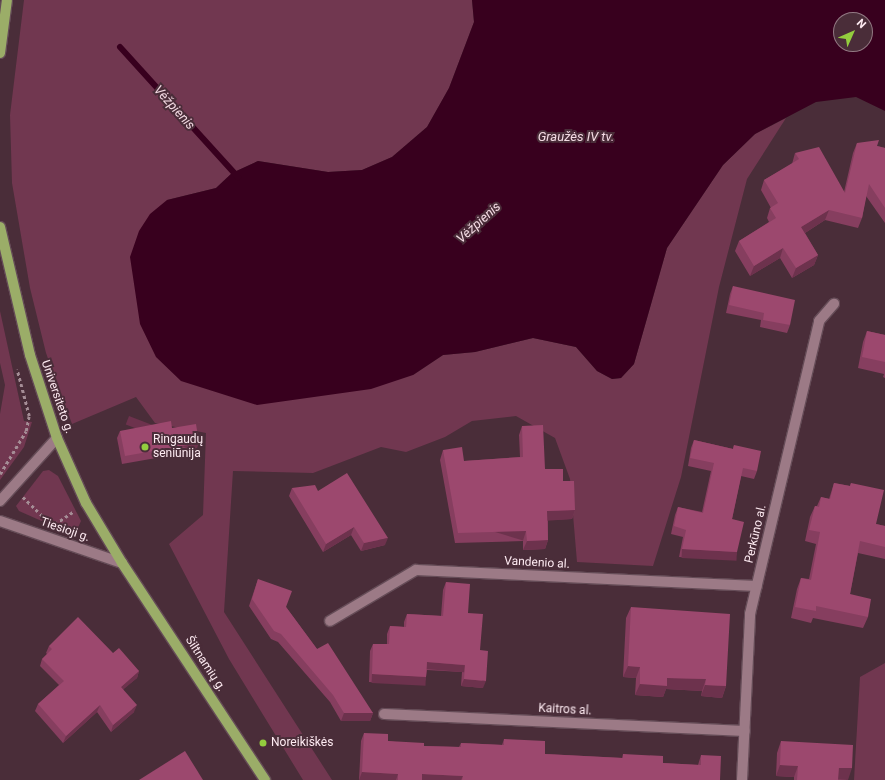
<!DOCTYPE html>
<html>
<head>
<meta charset="utf-8">
<style>
	body { margin:0 }
	#map { position:relative; width:885px; height:780px; overflow:hidden; background:#4a2d39; font-family:Roboto,sans-serif }
	div>[style] { position:absolute }
	[style*='--x'] { left:calc(var(--x)*1px); top:calc(var(--y)*1px); width:calc(var(--w)*1px); rotate:calc(var(--a)*1deg) }
	.green>* { inset:0; background:#713750 }
	.water>* { inset:0; background:#38001e }
	.stream>* { height:6px; margin:-3px; padding:0 3px; transform-origin:3px; border-radius:3px; background:#38001e }
	.path>* { height:2.5px; margin-top:-1.25px; transform-origin:0; background:repeating-linear-gradient(90deg,#a58d96 0 3px,transparent 0 6px) }
	.roads { filter:drop-shadow(1px 0 #654c57) drop-shadow(-1px 0 #654c57) drop-shadow(0 1px #654c57) drop-shadow(0 -1px #654c57) }
	.minor>* { height:10px; margin:-5px; padding:0 5px; transform-origin:5px; border-radius:5px; background:#9c7a86 }
	.major>* { height:10px; margin:-5px; padding:0 5px; transform-origin:5px; border-radius:5px; background:#9bad68 }
	.wall>* { inset:0; background:#863e5f }
	.shaded-wall>* { inset:0; background:#6d324d; transform-origin:0 0 }
	.building>* { inset:0; background:#9c486e }
	.dots>* { width:11px; height:11px; translate:-50% -50%; box-sizing:border-box; border:2px solid #4a2d39; border-radius:50% }
	span { translate:-50% -50%; white-space:nowrap; text-align:center; line-height:1.15; -webkit-text-stroke:4px #4a2d39; paint-order:stroke }
	.street-label { font-size:12px; color:#feebf2 }
	.poi-label { font-size:12px; color:#feebf2 }
	.left { translate:0 -50%; text-align:left }
	.water-label { font-size:13px; color:#f4dbe4; font-style:italic }
	.north { position:absolute; left:833px; top:12px; width:40px; height:40px; box-sizing:border-box; background:#4a2d39; border:1px solid #927983; border-radius:50%; rotate:45deg; font-size:11px; font-weight:700; line-height:16px; text-align:center; color:#feebf2 }
	.north::after { content:''; display:block; margin:auto; width:14px; height:18px; background:#93cd3e; clip-path:polygon(50% 0,100% 100%,50% 72%,0 100%) }
</style>
</head>
<body>
<div id="map">
	<div class="green">
		<i style="clip-path:polygon(24px 0,472px 0,474px 22px,449px 88px,427px 127px,392px 157px,362px 170px,328px 172px,258px 161px,232px 173px,216px 188px,167px 200px,413px 375px,443px 355px,475px 352px,533px 338px,576px 347px,597px 371px,612px 379px,621px 378px,634px 364px,667px 248px,723px 165px,755px 134px,786px 118px,747px 179px,719px 287px,681px 477px,653px 566px,577px 562px,570px 479px,555px 438px,516px 416px,472px 421px,445px 437px,406px 452px,381px 447px,313px 473px,233px 471px,224px 612px,332px 780px,303px 780px,229px 659px,169px 544px,203px 515px,206px 433px,155px 423px,136px 397px,72px 424px,46px 353px,30px 288px,12px 183px,10px 115px)"></i>
		<i style="clip-path:polygon(0 311px,24px 421px,32px 422px,24px 447px,0 480px,0 414px,5px 385px,0 363px)"></i>
		<i style="clip-path:polygon(49px 470px,58px 476px,81px 521px,76px 532px,71px 534px,19px 511px,16px 506px,43px 471px)"></i>
		<i style="clip-path:polygon(885px 663px,885px 780px,854px 780px,860px 677px)"></i>
	</div>
	<div class="water">
		<i style="clip-path:polygon(evenodd,472px 0,885px 0,885px 111px,856px 97px,816px 102px,755px 134px,723px 165px,667px 248px,634px 364px,621px 378px,612px 379px,597px 371px,576px 347px,533px 338px,475px 352px,443px 355px,413px 375px,371px 389px,257px 405px,181px 381px,156px 357px,140px 324px,130px 257px,139px 231px,150px 214px,167px 200px,216px 188px,232px 173px,258px 161px,328px 172px,362px 170px,392px 157px,427px 127px,449px 88px,474px 22px,472px 0,841px 20px,865px 20px,865px 44px,841px 44px,841px 20px)"></i>
	</div>
	<div class="stream">
		<i style="--x:120;--y:47;--w:176;--a:47.8"></i>
	</div>
	<div class="path">
		<i style="--x:0;--y:474;--w:50;--a:-58.8"></i>
		<i style="--x:26;--y:431;--w:15;--a:-79"></i>
		<i style="--x:29;--y:416;--w:48;--a:-104.6"></i>
		<i style="--x:23;--y:497;--w:33;--a:44"></i>
		<i style="--x:55;--y:524;--w:23;--a:-34"></i>
	</div>
	<div class="roads">
		<div class="minor">
			<i style="--x:0;--y:501;--w:85;--a:-47.9"></i>
			<i style="--x:0;--y:521;--w:129;--a:19"></i>
			<i style="--x:330;--y:621;--w:100;--a:-30.7"></i>
			<i style="--x:416;--y:570;--w:341;--a:2.7"></i>
			<i style="--x:384;--y:714;--w:361;--a:2.7"></i>
			<i style="--x:742;--y:780;--w:166;--a:-87.2"></i>
			<i style="--x:750;--y:614;--w:301;--a:-76.7"></i>
			<i style="--x:819;--y:321;--w:23;--a:-49"></i>
		</div>
		<div class="major">
			<i style="--x:0;--y:53;--w:53;--a:-82.5"></i>
			<i style="--x:0;--y:227;--w:131;--a:76.8"></i>
			<i style="--x:30;--y:355;--w:87;--a:72"></i>
			<i style="--x:57;--y:438;--w:71;--a:66"></i>
			<i style="--x:86;--y:503;--w:70;--a:59"></i>
			<i style="--x:122;--y:563;--w:260;--a:56.6"></i>
		</div>
	</div>
	<div class="wall">
		<i style="clip-path:polygon(857px 143px,877px 146px,885px 148px,885px 223px,866px 196px,862px 218px,858px 228px,825px 220px,805px 233px,818px 255px,814px 265px,792px 278px,780px 258px,750px 276px,735px 251px,739px 241px,769px 222px,767px 218px,770px 208px,771px 208px,761px 190px,764px 180px,792px 164px,795px 153px,844px 192px,853px 153px)"></i>
		<i style="clip-path:polygon(733px 286px,790px 325px,787px 333px,760px 327px,761px 320px,726px 313px,730px 294px)"></i>
		<i style="clip-path:polygon(867px 331px,885px 335px,885px 378px,883px 377px,884px 374px,858px 368px,863px 342px)"></i>
		<i style="clip-path:polygon(522px 426px,545px 469px,563px 481px,575px 510px,572px 519px,548px 520px,548px 540px,545px 549px,523px 550px,523px 541px,455px 543px,440px 460px,443px 450px,464px 461px,520px 457px,519px 435px)"></i>
		<i style="clip-path:polygon(172px 428px,196px 451px,122px 464px,117px 438px,120px 431px)"></i>
		<i style="clip-path:polygon(694px 440px,733px 449px,734px 445px,757px 471px,754px 479px,741px 476px,732px 519px,737px 552px,735px 560px,679px 557px,683px 537px,671px 534px,675px 515px,678px 507px,702px 512px,711px 471px,688px 466px,691px 448px)"></i>
		<i style="clip-path:polygon(834px 483px,850px 486px,851px 483px,876px 524px,885px 526px,885px 559px,858px 553px,850px 594px,868px 617px,863px 628px,813px 618px,811px 623px,791px 618px,797px 589px,801px 578px,809px 579px,816px 544px,805px 541px,810px 517px,815px 506px,817px 506px,821px 497px,829px 499px)"></i>
		<i style="clip-path:polygon(292px 488px,318px 491px,385px 545px,361px 551px,351px 535px,323px 552px,289px 496px)"></i>
		<i style="clip-path:polygon(258px 579px,286px 607px,317px 649px,373px 713px,370px 721px,341px 721px,330px 702px,278px 642px,271px 639px,249px 606px)"></i>
		<i style="clip-path:polygon(446px 582px,468px 613px,480px 650px,483px 688px,461px 686px,462px 672px,427px 670px,426px 677px,424px 685px,369px 682px,370px 651px,373px 644px,387px 644px,387px 634px,390px 626px,404px 627px,404px 622px,407px 614px,441px 616px,443px 590px)"></i>
		<i style="clip-path:polygon(631px 607px,726px 686px,722px 698px,701px 696px,702px 691px,666px 689px,663px 697px,635px 695px,636px 678px,623px 677px,626px 618px)"></i>
		<i style="clip-path:polygon(49px 646px,113px 653px,139px 671px,137px 678px,123px 689px,134px 712px,111px 732px,97px 712px,63px 743px,35px 711px,38px 704px,59px 685px,40px 666px,42px 659px,47px 654px,46px 653px)"></i>
		<i style="clip-path:polygon(364px 733px,388px 741px,424px 746px,459px 747px,461px 743px,502px 745px,504px 739px,545px 754px,622px 758px,623px 754px,663px 763px,698px 765px,701px 755px,720px 780px,359px 780px,361px 741px)"></i>
		<i style="clip-path:polygon(781px 741px,848px 780px,794px 780px,794px 777px,776px 776px,777px 753px)"></i>
	</div>
	<div class="shaded-wall">
		<i style="clip-path:polygon(829px 210px,825px 220px,797px 238px,801px 227px)"></i>
		<i style="clip-path:polygon(783px 248px,780px 258px,750px 276px,754px 266px)"></i>
		<i style="clip-path:polygon(818px 255px,814px 265px,792px 278px,796px 268px)"></i>
		<i style="left:199px;top:443px;width:9px;height:75px;rotate:111deg"></i>
		<i style="clip-path:polygon(575px 510px,572px 519px,544px 521px,547px 511px)"></i>
		<i style="clip-path:polygon(354px 527px,351px 535px,323px 552px,326px 544px)"></i>
		<i style="left:526px;top:531px;width:10px;height:68px;rotate:107deg"></i>
		<i style="clip-path:polygon(388px 538px,385px 545px,361px 551px,364px 543px)"></i>
		<i style="clip-path:polygon(548px 540px,545px 549px,523px 550px,527px 541px)"></i>
		<i style="left:682px;top:549px;width:55px;height:9px;rotate:3deg"></i>
		<i style="left:427px;top:662px;width:38px;height:7px;rotate:5deg"></i>
		<i style="clip-path:polygon(628px 666px,640px 667px,636px 678px,623px 677px)"></i>
		<i style="clip-path:polygon(139px 671px,137px 678px,118px 694px,121px 687px)"></i>
		<i style="left:372px;top:674px;width:54px;height:9px;rotate:3deg"></i>
		<i style="clip-path:polygon(667px 678px,706px 679px,702px 691px,666px 689px,663px 697px,635px 695px,640px 684px)"></i>
		<i style="clip-path:polygon(464px 679px,486px 681px,483px 688px,461px 686px)"></i>
		<i style="clip-path:polygon(705px 685px,726px 686px,722px 698px,701px 696px)"></i>
		<i style="clip-path:polygon(100px 705px,97px 712px,63px 743px,66px 736px)"></i>
		<i style="clip-path:polygon(137px 705px,134px 712px,111px 732px,113px 725px)"></i>
		<i style="clip-path:polygon(344px 713px,373px 713px,370px 721px,341px 721px)"></i>
		<i style="clip-path:polygon(780px 765px,798px 766px,794px 777px,776px 776px)"></i>
		<i style="clip-path:polygon(839px 768px,852px 768px,848px 780px,834px 779px)"></i>
		<i style="clip-path:polygon(362px 772px,398px 774px,396px 780px,359px 780px)"></i>
		<i style="clip-path:polygon(422px 774px,463px 776px,461px 780px,420px 780px)"></i>
	</div>
	<div class="building">
		<i style="clip-path:polygon(879px 140px,877px 146px,885px 148px,885px 208px,869px 184px,862px 218px,829px 210px,801px 227px,818px 255px,796px 268px,783px 248px,754px 266px,739px 241px,776px 218px,770px 208px,778px 203px,764px 180px,799px 159px,795px 153px,819px 147px,845px 193px,857px 143px)"></i>
		<i style="clip-path:polygon(733px 286px,795px 300px,790px 325px,763px 320px,764px 313px,729px 305px)"></i>
		<i style="clip-path:polygon(867px 331px,885px 335px,885px 362px,862px 357px)"></i>
		<i style="clip-path:polygon(171px 421px,172px 428px,196px 424px,199px 443px,125px 456px,120px 431px)"></i>
		<i style="clip-path:polygon(543px 425px,545px 469px,563px 469px,563px 481px,574px 481px,575px 510px,547px 511px,548px 540px,527px 541px,526px 531px,458px 533px,443px 450px,462px 447px,464px 461px,523px 457px,522px 426px)"></i>
		<i style="clip-path:polygon(694px 440px,733px 449px,734px 445px,761px 451px,757px 471px,743px 468px,732px 519px,744px 522px,737px 552px,682px 549px,686px 530px,674px 526px,678px 507px,703px 513px,714px 463px,690px 458px)"></i>
		<i style="clip-path:polygon(347px 473px,388px 538px,364px 543px,354px 527px,326px 544px,292px 488px,315px 485px,318px 491px)"></i>
		<i style="clip-path:polygon(834px 483px,850px 486px,851px 483px,884px 490px,876px 524px,885px 526px,885px 547px,860px 541px,850px 594px,871px 599px,868px 617px,816px 606px,816px 611px,795px 607px,801px 578px,811px 580px,820px 532px,809px 530px,815px 506px,819px 507px,821px 497px,830px 499px)"></i>
		<i style="clip-path:polygon(258px 579px,292px 591px,286px 607px,317px 649px,328px 643px,373px 713px,344px 713px,333px 695px,281px 634px,274px 631px,252px 599px)"></i>
		<i style="clip-path:polygon(446px 582px,470px 584px,468px 613px,483px 614px,480px 650px,488px 651px,486px 681px,464px 679px,465px 665px,427px 662px,426px 677px,372px 674px,373px 644px,389px 644px,390px 626px,406px 627px,407px 614px,443px 616px)"></i>
		<i style="clip-path:polygon(631px 607px,730px 614px,726px 686px,705px 685px,706px 679px,667px 678px,667px 686px,640px 684px,640px 667px,628px 666px)"></i>
		<i style="clip-path:polygon(78px 617px,113px 653px,119px 648px,139px 671px,121px 687px,137px 705px,113px 725px,100px 705px,66px 736px,38px 704px,64px 681px,42px 659px,52px 649px,49px 646px)"></i>
		<i style="clip-path:polygon(364px 733px,388px 734px,388px 741px,424px 743px,424px 746px,461px 747px,461px 743px,504px 745px,504px 739px,545px 741px,545px 754px,623px 758px,623px 754px,663px 756px,663px 763px,701px 765px,701px 755px,721px 756px,720px 780px,462px 780px,463px 776px,422px 774px,422px 780px,398px 780px,398px 774px,362px 772px)"></i>
		<i style="clip-path:polygon(781px 741px,853px 745px,852px 768px,839px 768px,838px 780px,797px 780px,798px 766px,780px 765px)"></i>
		<i style="clip-path:polygon(185px 751px,203px 780px,139px 780px)"></i>
	</div>
	<div class="dots">
		<i style="left:145px;top:447px;background:#93cd3e"></i>
		<i style="left:263px;top:743px;background:#93cd3e"></i>
	</div>
	<div class="street-label">
		<span style="left:57px;top:397px;rotate:71deg">Universiteto g.</span>
		<span style="left:65px;top:530px;rotate:19deg">Tiesioji g.</span>
		<span style="left:756px;top:534px;rotate:-77deg">Perkūno al.</span>
		<span style="left:537px;top:563px;rotate:3deg">Vandenio al.</span>
		<span style="left:205px;top:664px;rotate:57deg">Šiltnamių g.</span>
		<span style="left:565px;top:710px;rotate:3deg">Kaitros al.</span>
	</div>
	<div class="poi-label">
		<span class="left" style="left:153px;top:447px">Ringaudų<br>seniūnija</span>
		<span class="left" style="left:271px;top:743px">Noreikiškės</span>
	</div>
	<div class="water-label">
		<span style="left:174px;top:108px;rotate:48deg">Vėžpienis</span>
		<span style="left:576px;top:137px">Graužės IV tv.</span>
		<span style="left:479px;top:223px;rotate:-42deg">Vėžpienis</span>
	</div>
	<div class="north">N</div>
</div>
</body>
</html>
